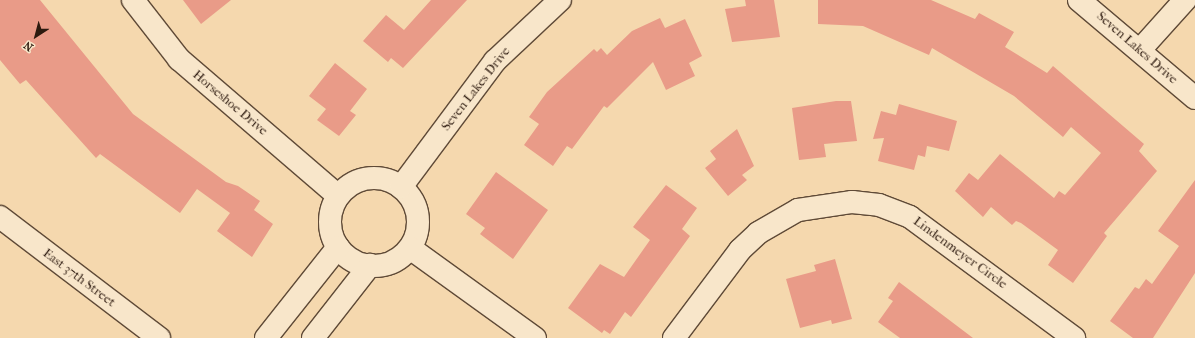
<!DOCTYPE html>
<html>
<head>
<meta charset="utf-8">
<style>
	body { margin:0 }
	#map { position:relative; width:1195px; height:338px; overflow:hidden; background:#f5d8ae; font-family:"IM FELL French Canon",serif }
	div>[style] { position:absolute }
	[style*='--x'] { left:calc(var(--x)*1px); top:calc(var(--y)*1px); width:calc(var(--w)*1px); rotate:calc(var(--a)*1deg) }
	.building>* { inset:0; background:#e99b88 }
	.roads { filter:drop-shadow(1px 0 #5f4a37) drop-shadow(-1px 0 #5f4a37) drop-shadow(0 1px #5f4a37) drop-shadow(0 -1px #5f4a37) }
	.street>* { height:22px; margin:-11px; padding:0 11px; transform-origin:11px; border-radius:11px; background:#f8e6ca }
	.street>.ring { margin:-11px; padding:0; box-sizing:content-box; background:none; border:22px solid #f8e6ca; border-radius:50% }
	.secondary>* { height:22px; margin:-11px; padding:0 11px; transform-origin:11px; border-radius:11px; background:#f8e6ca }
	span { translate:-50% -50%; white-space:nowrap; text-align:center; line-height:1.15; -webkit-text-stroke:3.5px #f8e6ca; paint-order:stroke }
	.street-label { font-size:13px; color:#2d1a0f }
	.north { position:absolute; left:16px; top:16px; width:40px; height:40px; -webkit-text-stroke:3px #f8e6ca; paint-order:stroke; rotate:216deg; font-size:11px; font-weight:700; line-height:16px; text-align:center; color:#2d1a0f }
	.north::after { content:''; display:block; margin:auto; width:14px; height:18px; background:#2d1a0f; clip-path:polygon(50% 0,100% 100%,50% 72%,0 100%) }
</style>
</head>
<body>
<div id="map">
	<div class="building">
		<i style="clip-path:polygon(0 0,40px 0,133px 114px,226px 182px,238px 186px,260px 201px,254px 210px,273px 224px,252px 257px,217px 231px,230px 213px,197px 189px,180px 213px,100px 154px,96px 158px,26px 80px,20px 84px,0 60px)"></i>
		<i style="clip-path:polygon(183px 0,231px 0,201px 24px)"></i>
		<i style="clip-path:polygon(431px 0,467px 0,403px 68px,391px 58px,388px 62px,363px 41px,386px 15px,404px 30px)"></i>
		<i style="clip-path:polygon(745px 0,774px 0,780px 37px,732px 42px,725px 9px,746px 6px)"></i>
		<i style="clip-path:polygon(818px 0,931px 0,975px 19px,979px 13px,1014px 32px,1005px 47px,1047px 73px,1053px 66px,1144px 144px,1139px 151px,1157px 171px,1104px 233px,1107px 236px,1073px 283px,1048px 265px,1058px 250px,1021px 223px,1016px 221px,1012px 225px,991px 207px,983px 217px,955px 191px,969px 173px,978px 180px,1000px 154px,1054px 198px,1059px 191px,1065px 195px,1101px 153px,1071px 127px,1063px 137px,1014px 96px,932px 48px,929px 55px,863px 26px,818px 24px)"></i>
		<i style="clip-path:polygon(660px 18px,665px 28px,685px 19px,702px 56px,689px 63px,695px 76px,666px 90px,653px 62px,607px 108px,604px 106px,572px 149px,567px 146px,553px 166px,524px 145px,539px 124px,529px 117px,547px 92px,594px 49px,597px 52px,601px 48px,607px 55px,632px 31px)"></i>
		<i style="clip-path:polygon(335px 63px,367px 89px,350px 111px,356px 115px,339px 136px,317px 120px,326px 109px,309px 96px)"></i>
		<i style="clip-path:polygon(836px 101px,851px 101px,857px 141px,824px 144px,826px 157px,799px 160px,792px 108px)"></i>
		<i style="clip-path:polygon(899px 104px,957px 121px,949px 151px,927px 146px,925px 157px,918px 155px,914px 170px,878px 161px,884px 138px,873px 139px,881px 111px,896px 115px)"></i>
		<i style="clip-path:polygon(737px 129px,754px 166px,742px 175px,747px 180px,728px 196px,705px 168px,716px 159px,710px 151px)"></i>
		<i style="clip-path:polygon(496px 172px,548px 210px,513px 259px,480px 234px,485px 228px,466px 214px)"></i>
		<i style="clip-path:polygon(1195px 180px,1195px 273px,1153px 338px,1133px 338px,1110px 321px,1135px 287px,1139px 289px,1146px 279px,1152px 284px,1179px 246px,1158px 231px)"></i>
		<i style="clip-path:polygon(666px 185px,697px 208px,682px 229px,690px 236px,631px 317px,625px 312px,610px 334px,604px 330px,602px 333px,568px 308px,600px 264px,624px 277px,650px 240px,633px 227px)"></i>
		<i style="clip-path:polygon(835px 259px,852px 319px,832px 324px,831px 320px,800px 328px,786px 279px,816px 271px,814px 265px)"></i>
		<i style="clip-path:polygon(899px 282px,973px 338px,900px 338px,878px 322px,893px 301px,888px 298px)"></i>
	</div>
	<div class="roads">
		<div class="street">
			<i style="--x:133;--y:0;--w:75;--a:52.1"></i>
			<i style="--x:179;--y:59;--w:210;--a:40.7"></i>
			<i style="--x:1079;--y:0;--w:152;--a:40.2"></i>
			<i style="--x:1140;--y:50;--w:67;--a:-48"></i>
			<i class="ring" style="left:330px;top:178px;width:66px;height:66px"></i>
			<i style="--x:401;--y:187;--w:157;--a:-53.3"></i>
			<i style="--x:495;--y:61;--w:89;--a:-43.2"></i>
			<i style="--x:410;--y:248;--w:154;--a:35.8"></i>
			<i style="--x:266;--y:338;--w:116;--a:-51.6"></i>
			<i style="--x:313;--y:338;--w:93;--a:-52"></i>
			<i style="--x:674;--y:338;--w:110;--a:-53.1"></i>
			<i style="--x:740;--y:250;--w:25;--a:-43"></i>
			<i style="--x:758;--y:233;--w:46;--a:-29.9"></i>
			<i style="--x:798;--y:210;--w:55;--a:-8.4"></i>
			<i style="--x:852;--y:202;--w:27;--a:6"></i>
			<i style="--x:879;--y:205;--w:33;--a:21"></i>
			<i style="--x:910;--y:217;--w:204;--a:36.4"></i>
		</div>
		<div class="secondary">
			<i style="--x:0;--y:217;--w:200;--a:37.3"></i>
		</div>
	</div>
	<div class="street-label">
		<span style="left:1137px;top:48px;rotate:41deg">Seven Lakes Drive</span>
		<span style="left:476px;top:89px;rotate:-52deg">Seven Lakes Drive</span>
		<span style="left:230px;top:103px;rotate:40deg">Horseshoe Drive</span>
		<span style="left:960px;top:253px;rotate:36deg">Lindenmeyer Circle</span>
		<span style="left:79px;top:278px;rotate:37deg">East 37th Street</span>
	</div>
	<div class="north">N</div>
</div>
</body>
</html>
